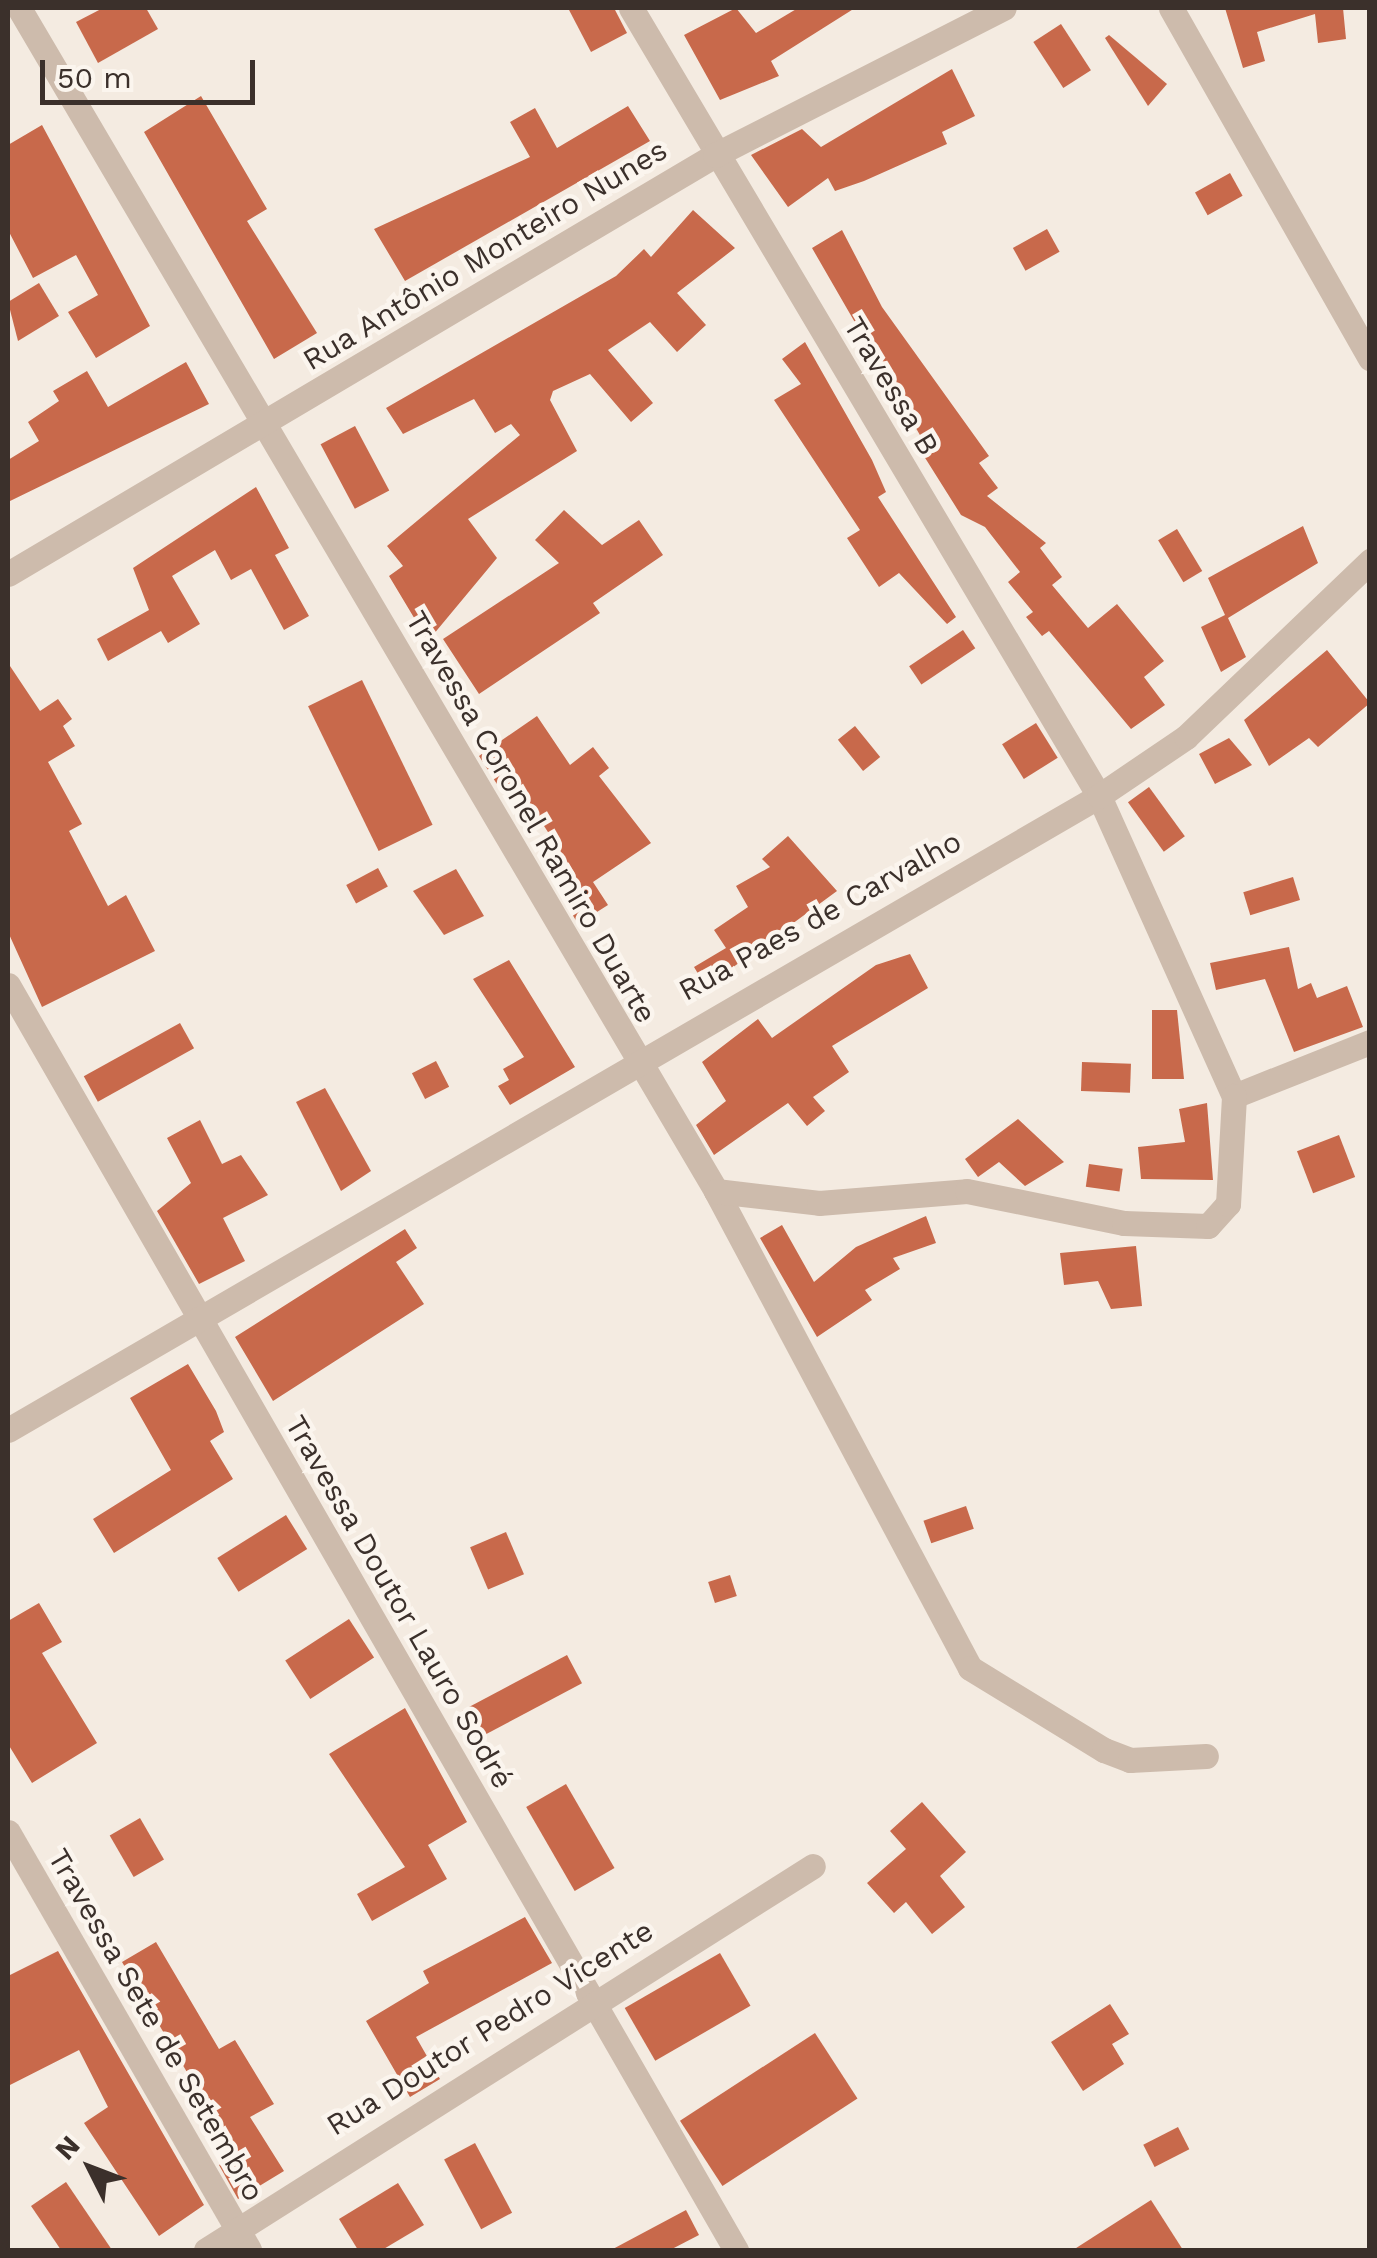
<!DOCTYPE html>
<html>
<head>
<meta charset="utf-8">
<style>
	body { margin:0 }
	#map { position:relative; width:1377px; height:2258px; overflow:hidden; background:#f4ebe1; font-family:"Work Sans",sans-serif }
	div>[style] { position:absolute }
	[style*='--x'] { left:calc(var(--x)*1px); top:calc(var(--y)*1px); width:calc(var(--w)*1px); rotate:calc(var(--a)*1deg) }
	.building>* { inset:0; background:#c8694b; transform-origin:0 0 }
	.minor>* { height:25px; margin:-12.5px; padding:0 12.5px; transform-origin:12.5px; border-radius:12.5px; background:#cdbbac }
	span { translate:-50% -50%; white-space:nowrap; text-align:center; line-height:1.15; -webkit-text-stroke:9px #fbf5ee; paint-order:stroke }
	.street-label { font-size:30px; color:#3b302b }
	.frame { position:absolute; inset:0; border:10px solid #3b302b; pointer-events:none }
	.north { position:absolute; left:40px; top:2118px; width:100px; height:100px; -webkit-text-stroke:8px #fbf5ee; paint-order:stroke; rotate:312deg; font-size:28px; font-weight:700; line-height:40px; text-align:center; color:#3b302b }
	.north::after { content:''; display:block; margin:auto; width:35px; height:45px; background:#3b302b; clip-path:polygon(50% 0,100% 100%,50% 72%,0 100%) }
	.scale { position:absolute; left:40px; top:60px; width:215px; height:45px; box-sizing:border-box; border:5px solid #3b302b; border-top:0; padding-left:12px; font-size:30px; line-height:35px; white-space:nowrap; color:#3b302b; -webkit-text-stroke:8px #fbf5ee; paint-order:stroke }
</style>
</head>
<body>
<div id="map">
	<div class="building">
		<i style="clip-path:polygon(103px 8px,146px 8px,158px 29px,98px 63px,76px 22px)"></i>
		<i style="clip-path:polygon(568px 8px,614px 8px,627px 33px,591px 52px)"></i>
		<i style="clip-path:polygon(736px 8px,756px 33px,798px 8px,855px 8px,771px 61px,779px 76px,720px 100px,684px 35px)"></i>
		<i style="clip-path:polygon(1225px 8px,1343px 8px,1346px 39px,1318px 43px,1315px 14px,1257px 32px,1265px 61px,1243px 68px)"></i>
		<i style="left:1061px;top:24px;width:55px;height:33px;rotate:57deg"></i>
		<i style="clip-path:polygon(1109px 35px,1167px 84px,1148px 106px,1105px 38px)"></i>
		<i style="clip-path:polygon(952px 69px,975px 116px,942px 132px,947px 144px,864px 181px,835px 191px,828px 178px,788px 207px,751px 155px,802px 129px,821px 147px)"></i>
		<i style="clip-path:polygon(201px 96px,267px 209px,247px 221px,317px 333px,274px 359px,144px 132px)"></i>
		<i style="clip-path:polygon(628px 106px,650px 141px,405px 281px,374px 229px,530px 157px,510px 122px,535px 108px,557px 148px)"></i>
		<i style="clip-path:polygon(42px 125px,150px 326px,96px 358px,68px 312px,98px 295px,76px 255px,33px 278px,8px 230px,8px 145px)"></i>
		<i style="left:1230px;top:173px;width:26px;height:40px;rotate:61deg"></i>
		<i style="clip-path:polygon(693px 210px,735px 248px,677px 293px,706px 325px,677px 352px,650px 322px,608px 350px,653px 403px,631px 422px,590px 374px,553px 391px,550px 400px,577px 451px,468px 519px,497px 558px,428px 641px,389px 576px,403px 566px,387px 546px,520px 435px,511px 424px,495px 433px,474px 399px,403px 434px,386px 408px,616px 276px,644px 249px,651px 257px)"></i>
		<i style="left:1047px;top:229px;width:26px;height:39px;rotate:61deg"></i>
		<i style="clip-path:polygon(842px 230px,882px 307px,989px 456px,979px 463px,998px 488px,987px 496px,1046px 543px,1040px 548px,1062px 577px,1052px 585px,1088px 628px,1117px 604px,1164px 661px,1144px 677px,1165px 705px,1131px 729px,1049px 631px,1042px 636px,1026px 617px,1033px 612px,1008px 582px,1020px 572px,985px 527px,961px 515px,922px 453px,928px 449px,812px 248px)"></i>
		<i style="clip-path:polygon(39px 283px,59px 316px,18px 341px,8px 302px)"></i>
		<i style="clip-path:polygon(805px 342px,872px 460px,886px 492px,878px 497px,956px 617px,947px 624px,899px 573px,879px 587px,847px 538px,860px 530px,774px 400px,801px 384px,782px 359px)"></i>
		<i style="clip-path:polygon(186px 362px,209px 404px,8px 502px,8px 460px,39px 441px,28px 422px,59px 401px,53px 391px,87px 371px,108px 407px)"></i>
		<i style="left:355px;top:426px;width:73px;height:39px;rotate:62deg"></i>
		<i style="clip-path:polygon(256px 487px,289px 548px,275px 555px,309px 616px,284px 630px,251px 569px,231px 580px,215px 550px,172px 576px,200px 624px,168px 643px,161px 631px,108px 661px,97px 639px,149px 610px,133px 568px)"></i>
		<i style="clip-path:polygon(564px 510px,602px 545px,639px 520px,663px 555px,593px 603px,600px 613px,479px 694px,443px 639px,559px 563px,535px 540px)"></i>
		<i style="clip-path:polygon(1303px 526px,1318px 563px,1228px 618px,1246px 657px,1221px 672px,1201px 627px,1225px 615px,1208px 578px)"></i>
		<i style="left:1177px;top:529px;width:49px;height:22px;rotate:59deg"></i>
		<i style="left:963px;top:630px;width:22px;height:65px;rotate:56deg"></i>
		<i style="clip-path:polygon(1327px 650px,1370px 703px,1318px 747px,1309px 738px,1269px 766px,1244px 720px)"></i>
		<i style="clip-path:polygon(8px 663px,40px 711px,58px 699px,72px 719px,63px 726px,75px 746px,48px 762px,82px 824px,69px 831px,108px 906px,126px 895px,155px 951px,42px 1007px,8px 932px)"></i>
		<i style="left:362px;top:680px;width:161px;height:60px;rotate:64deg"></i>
		<i style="clip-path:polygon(537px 716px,570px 765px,593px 747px,609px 768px,599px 776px,651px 843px,593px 882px,608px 905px,578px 924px,555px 885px,574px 872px,516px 783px,502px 792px,479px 756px)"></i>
		<i style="left:1036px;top:723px;width:41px;height:40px;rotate:58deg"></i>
		<i style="left:855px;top:726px;width:40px;height:22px;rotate:51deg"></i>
		<i style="clip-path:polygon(1229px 738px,1252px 765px,1215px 784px,1199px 754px)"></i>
		<i style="left:1149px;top:787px;width:61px;height:26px;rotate:54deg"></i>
		<i style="clip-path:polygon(788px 836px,837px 891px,706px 987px,694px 967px,726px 948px,714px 930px,748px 907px,736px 886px,770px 867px,762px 859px)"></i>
		<i style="left:378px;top:868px;width:21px;height:36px;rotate:62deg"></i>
		<i style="clip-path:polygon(456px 869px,484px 916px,444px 935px,413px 891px)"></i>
		<i style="left:1293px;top:877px;width:24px;height:52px;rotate:73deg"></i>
		<i style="clip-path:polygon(1289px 947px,1298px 989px,1311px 983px,1317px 998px,1347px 986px,1363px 1027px,1294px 1052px,1265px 979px,1216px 990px,1210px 963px)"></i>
		<i style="clip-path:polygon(910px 954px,928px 988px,832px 1046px,849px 1072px,813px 1097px,825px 1111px,807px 1126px,788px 1103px,714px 1155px,696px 1125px,726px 1101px,702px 1062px,758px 1019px,772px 1038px,876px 965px)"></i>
		<i style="clip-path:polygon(509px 960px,575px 1067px,510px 1105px,498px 1086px,509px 1080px,503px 1069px,524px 1057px,473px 979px)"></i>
		<i style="clip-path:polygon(1152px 1010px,1177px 1010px,1184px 1079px,1152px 1079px)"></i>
		<i style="left:180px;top:1023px;width:29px;height:110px;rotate:61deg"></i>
		<i style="left:436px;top:1061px;width:29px;height:27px;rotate:63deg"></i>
		<i style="left:1082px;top:1062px;width:49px;height:29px;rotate:2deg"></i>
		<i style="clip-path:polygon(325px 1088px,371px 1171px,341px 1191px,296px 1102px)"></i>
		<i style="clip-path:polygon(1207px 1103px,1213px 1180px,1141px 1179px,1138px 1147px,1185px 1142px,1179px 1109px)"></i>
		<i style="clip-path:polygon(1018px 1119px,1064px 1162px,1025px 1186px,999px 1162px,978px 1177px,965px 1159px)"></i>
		<i style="clip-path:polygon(200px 1120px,222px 1164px,241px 1155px,268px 1195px,223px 1218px,245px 1261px,199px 1284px,157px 1211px,191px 1183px,167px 1138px)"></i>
		<i style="left:1339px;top:1135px;width:45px;height:45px;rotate:69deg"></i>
		<i style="left:1089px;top:1164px;width:34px;height:23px;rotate:8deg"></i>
		<i style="clip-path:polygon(926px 1216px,936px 1243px,893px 1258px,900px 1269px,865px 1290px,872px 1300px,817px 1337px,760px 1238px,782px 1225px,814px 1282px,856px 1247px)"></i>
		<i style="clip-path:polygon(405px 1229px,417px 1248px,396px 1262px,424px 1304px,273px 1401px,235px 1337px)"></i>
		<i style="clip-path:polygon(1136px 1246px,1142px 1306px,1111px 1309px,1098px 1281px,1064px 1285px,1060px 1253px)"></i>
		<i style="clip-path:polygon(188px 1364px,216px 1411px,224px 1432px,210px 1441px,233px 1479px,114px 1553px,93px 1519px,171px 1470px,130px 1398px)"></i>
		<i style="left:966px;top:1506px;width:24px;height:45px;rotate:71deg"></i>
		<i style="left:286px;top:1515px;width:40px;height:81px;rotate:58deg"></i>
		<i style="left:506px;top:1532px;width:46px;height:39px;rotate:67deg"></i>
		<i style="left:730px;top:1575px;width:22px;height:23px;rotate:72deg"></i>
		<i style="clip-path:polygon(39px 1603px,62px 1642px,42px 1653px,97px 1743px,32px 1783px,8px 1744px,8px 1621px)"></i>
		<i style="left:349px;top:1619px;width:46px;height:76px;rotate:57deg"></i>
		<i style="left:567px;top:1655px;width:32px;height:119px;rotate:62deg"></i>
		<i style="clip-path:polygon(405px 1708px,467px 1822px,428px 1845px,447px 1879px,372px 1921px,357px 1894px,405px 1867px,329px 1754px)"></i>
		<i style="left:566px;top:1784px;width:97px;height:46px;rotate:60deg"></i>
		<i style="clip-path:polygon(922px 1802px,966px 1852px,940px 1876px,965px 1907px,932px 1934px,906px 1902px,894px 1913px,867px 1883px,906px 1849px,890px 1831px)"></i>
		<i style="left:140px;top:1818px;width:48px;height:35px;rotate:60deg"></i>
		<i style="clip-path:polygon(525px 1917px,552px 1963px,416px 2037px,440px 2079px,410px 2097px,366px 2021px,429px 1983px,423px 1971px)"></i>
		<i style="clip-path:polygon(156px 1942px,219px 2049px,235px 2040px,274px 2104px,250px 2117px,284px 2171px,238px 2199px,219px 2165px,230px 2158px,204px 2101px,122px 1962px)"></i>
		<i style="clip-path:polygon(58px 1951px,204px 2205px,159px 2236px,84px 2123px,108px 2107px,79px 2050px,8px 2086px,8px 1976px)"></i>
		<i style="left:720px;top:1953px;width:61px;height:110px;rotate:60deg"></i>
		<i style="clip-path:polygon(1110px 2004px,1129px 2034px,1112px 2044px,1124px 2064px,1083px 2091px,1051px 2042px)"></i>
		<i style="left:815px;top:2033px;width:78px;height:161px;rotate:57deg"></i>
		<i style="left:1178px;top:2127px;width:25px;height:39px;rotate:63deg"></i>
		<i style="left:475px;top:2143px;width:79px;height:35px;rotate:62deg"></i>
		<i style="clip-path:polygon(66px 2182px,112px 2250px,61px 2250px,31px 2206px)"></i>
		<i style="clip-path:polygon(398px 2183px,424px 2225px,382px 2250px,358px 2250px,339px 2219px)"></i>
		<i style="clip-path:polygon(1151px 2200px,1183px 2250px,1073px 2250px)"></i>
		<i style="clip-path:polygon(686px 2210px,699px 2235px,670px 2250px,611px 2250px)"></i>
	</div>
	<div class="minor">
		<i style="--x:19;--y:8;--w:1373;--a:59.49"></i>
		<i style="--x:716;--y:1191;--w:540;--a:61.96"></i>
		<i style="--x:970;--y:1668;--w:157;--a:31.5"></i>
		<i style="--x:1104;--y:1750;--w:28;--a:21"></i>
		<i style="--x:1130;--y:1760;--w:76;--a:-3"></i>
		<i style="--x:631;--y:8;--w:916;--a:59.29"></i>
		<i style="--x:1099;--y:796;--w:329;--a:65.8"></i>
		<i style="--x:1171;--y:8;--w:403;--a:60.4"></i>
		<i style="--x:8;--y:574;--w:822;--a:-30.65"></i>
		<i style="--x:715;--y:155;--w:324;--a:-27"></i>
		<i style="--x:8;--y:985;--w:1460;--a:60.08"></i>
		<i style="--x:1234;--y:1096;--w:146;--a:-21.7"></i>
		<i style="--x:716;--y:1191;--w:104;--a:6.6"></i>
		<i style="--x:819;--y:1203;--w:148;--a:-4.6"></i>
		<i style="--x:967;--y:1191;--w:160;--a:11.5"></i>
		<i style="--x:1124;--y:1223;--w:84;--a:2"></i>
		<i style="--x:1208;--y:1226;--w:30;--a:-48"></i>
		<i style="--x:1228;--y:1204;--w:108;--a:-86.8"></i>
		<i style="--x:8;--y:1430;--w:1262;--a:-30.16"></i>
		<i style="--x:1099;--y:796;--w:105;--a:-34.1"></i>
		<i style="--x:1186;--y:737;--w:255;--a:-43.7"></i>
		<i style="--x:8;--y:1832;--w:482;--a:60"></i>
		<i style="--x:206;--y:2250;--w:718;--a:-32.32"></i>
	</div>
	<div class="street-label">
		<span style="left:485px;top:255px;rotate:-31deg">Rua Antônio Monteiro Nunes</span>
		<span style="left:891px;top:386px;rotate:59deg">Travessa B</span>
		<span style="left:531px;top:817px;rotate:60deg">Travessa Coronel Ramiro Duarte</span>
		<span style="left:820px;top:916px;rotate:-29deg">Rua Paes de Carvalho</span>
		<span style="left:399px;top:1602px;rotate:60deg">Travessa Doutor Lauro Sodré</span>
		<span style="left:156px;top:2025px;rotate:60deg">Travessa Sete de Setembro</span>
		<span style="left:490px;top:2028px;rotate:-32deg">Rua Doutor Pedro Vicente</span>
	</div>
	<div class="frame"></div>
	<div class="north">N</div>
	<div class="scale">50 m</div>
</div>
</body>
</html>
